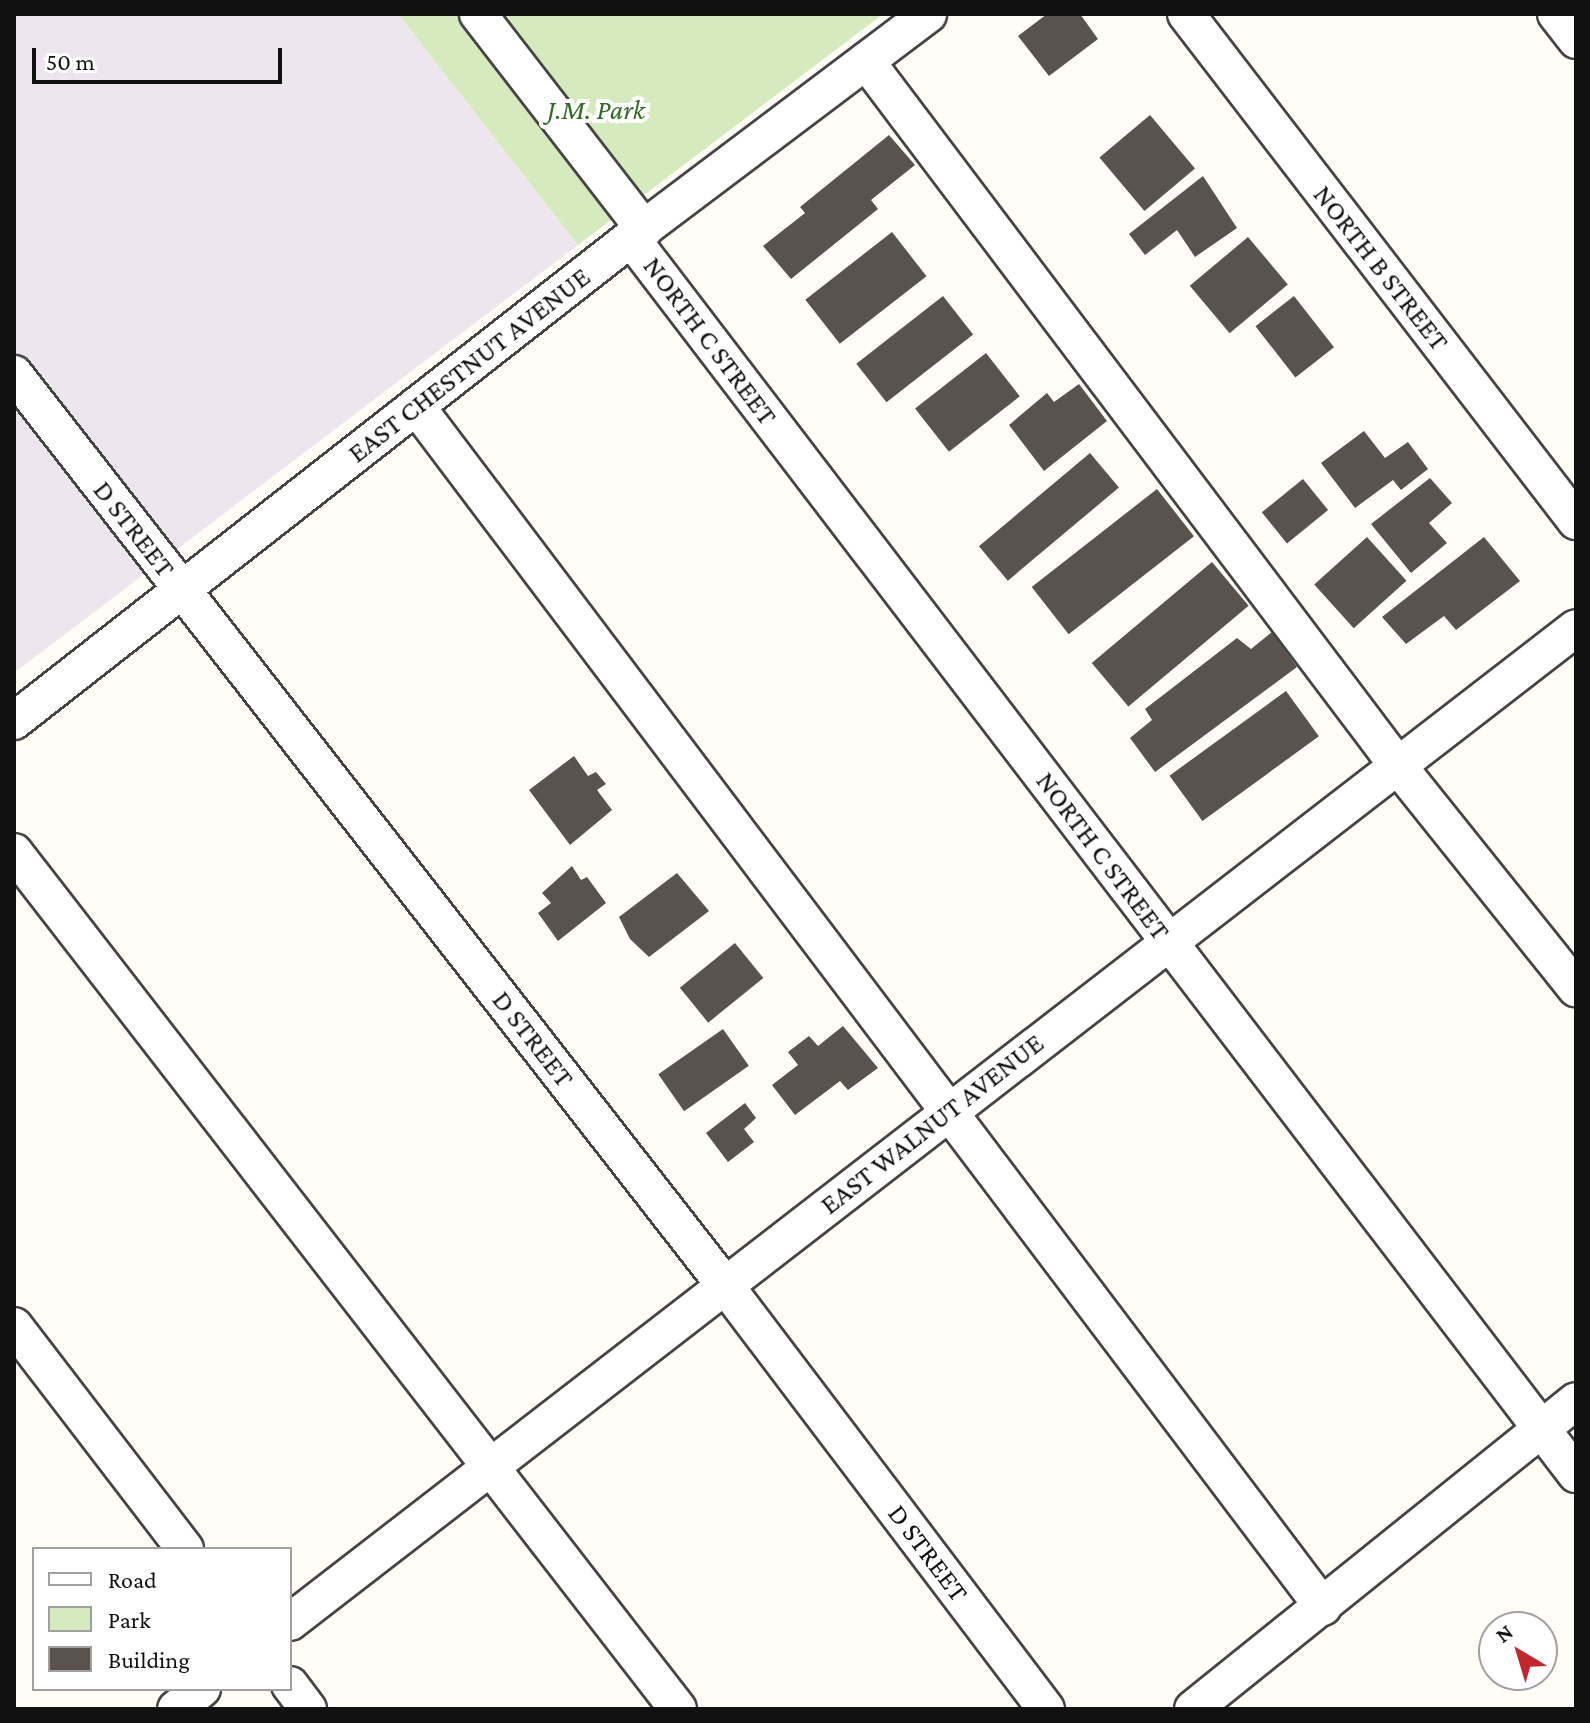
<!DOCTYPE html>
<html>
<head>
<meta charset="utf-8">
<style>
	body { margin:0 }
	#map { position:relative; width:1590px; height:1723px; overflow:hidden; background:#fffdf5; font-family:"Crimson Pro",serif }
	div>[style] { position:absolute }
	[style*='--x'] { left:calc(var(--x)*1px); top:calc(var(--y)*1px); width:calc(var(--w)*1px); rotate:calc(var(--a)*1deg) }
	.industrial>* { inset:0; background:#eee6ef }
	.green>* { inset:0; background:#d5ebbd }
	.building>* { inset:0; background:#5a524d; transform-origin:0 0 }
	.roads { filter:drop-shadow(2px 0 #444) drop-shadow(-2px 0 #444) drop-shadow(0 2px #444) drop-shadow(0 -2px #444) }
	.minor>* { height:36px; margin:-18px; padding:0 18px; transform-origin:18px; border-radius:18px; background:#fff }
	span { translate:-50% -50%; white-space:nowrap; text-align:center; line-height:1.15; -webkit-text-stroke:8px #fff; paint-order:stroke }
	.park-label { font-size:28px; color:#2f6b1f; font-style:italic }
	.street-label { font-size:28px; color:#111 }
	.frame { position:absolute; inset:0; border:16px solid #111; pointer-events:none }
	.legend { position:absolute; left:32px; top:1547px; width:260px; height:144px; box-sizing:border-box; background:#fff; border:2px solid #a0a0a0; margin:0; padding:10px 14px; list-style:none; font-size:24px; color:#111 }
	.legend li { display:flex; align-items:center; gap:16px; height:40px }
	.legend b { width:40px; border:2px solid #a0a0a0 }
	.north { position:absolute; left:1478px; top:1611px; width:80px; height:80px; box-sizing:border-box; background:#fff; border:2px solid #a0a0a0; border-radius:50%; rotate:322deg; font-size:22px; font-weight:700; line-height:32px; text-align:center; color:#111 }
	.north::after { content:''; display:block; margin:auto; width:28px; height:36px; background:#c4262e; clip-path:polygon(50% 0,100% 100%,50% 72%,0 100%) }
	.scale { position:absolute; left:32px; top:48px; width:250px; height:36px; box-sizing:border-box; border:4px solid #111; border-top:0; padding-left:10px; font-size:24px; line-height:28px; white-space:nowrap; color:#111; -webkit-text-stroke:6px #fff; paint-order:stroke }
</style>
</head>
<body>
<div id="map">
	<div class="industrial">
		<i style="clip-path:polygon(14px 14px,398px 14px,578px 245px,14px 673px)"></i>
	</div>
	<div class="green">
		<i style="clip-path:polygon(398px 14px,883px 14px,578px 245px)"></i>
	</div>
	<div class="building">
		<i style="clip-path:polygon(1047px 14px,1080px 14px,1098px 39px,1049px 76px,1018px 36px)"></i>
		<i style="left:1150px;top:115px;width:70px;height:66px;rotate:50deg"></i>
		<i style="clip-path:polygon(889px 135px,915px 165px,871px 200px,878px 209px,791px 279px,763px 246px,805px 213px,800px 207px)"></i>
		<i style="clip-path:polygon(1203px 176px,1237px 228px,1195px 257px,1177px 230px,1145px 255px,1129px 234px)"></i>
		<i style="left:892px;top:232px;width:56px;height:110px;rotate:52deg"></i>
		<i style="left:1248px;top:237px;width:62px;height:76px;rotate:50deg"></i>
		<i style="left:943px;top:296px;width:49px;height:110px;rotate:52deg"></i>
		<i style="left:1294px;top:296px;width:65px;height:49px;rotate:52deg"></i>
		<i style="left:986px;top:353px;width:55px;height:90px;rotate:52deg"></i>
		<i style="clip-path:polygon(1079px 384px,1107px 421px,1044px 471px,1009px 425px,1047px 393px,1054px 402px)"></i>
		<i style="clip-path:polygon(1364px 431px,1385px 458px,1408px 442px,1428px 469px,1401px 490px,1393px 480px,1355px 508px,1321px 463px)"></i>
		<i style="left:1090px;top:453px;width:45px;height:145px;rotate:50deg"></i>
		<i style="clip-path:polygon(1430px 478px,1452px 503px,1429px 523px,1447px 543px,1411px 573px,1371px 524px)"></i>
		<i style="left:1303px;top:479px;width:40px;height:53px;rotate:51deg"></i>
		<i style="left:1157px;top:489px;width:60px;height:159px;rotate:52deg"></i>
		<i style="left:1367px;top:537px;width:59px;height:71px;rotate:48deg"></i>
		<i style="clip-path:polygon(1484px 537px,1520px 581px,1456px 630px,1444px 616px,1406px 644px,1382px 617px)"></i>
		<i style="left:1212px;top:562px;width:57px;height:157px;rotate:50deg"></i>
		<i style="clip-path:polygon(1272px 632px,1297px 667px,1155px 772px,1130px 738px,1152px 720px,1145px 709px,1237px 638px,1251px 649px)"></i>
		<i style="left:1286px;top:691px;width:56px;height:144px;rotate:54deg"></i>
		<i style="clip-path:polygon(574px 756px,588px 776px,596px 772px,606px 784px,597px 790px,612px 810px,570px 845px,529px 790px)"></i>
		<i style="clip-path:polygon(572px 866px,581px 880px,587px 877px,606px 903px,558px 941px,538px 913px,551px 903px,542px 893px)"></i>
		<i style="clip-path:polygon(677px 873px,709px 911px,649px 957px,630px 939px,619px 917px)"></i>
		<i style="left:735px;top:943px;width:45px;height:71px;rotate:51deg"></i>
		<i style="clip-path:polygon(843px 1026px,878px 1068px,848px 1090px,840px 1081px,795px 1115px,772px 1085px,798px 1065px,788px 1052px,809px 1036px,818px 1046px)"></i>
		<i style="left:723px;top:1029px;width:45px;height:79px;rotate:55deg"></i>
		<i style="clip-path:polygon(745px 1103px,756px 1118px,744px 1129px,754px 1142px,728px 1162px,706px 1133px)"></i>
	</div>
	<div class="roads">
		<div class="minor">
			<i style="--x:478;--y:14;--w:272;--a:52.3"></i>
			<i style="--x:1186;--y:14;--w:640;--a:52.43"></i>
			<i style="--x:1556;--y:14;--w:33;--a:52"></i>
			<i style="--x:866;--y:61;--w:883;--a:52.96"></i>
			<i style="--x:1398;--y:766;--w:285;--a:51.3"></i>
			<i style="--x:631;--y:238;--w:1556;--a:52.6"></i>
			<i style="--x:14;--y:374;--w:1154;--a:52.04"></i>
			<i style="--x:724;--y:1284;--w:533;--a:52.85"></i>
			<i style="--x:416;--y:406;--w:1505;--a:52.94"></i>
			<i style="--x:14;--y:721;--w:784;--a:-38.05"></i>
			<i style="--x:631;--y:238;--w:372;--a:-37"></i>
			<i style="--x:14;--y:852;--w:1084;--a:52.23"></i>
			<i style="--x:14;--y:1326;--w:281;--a:52.5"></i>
			<i style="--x:290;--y:1622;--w:1625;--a:-37.7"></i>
			<i style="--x:290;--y:1685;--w:30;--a:53"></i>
			<i style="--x:176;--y:1709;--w:33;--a:-38"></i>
			<i style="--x:1193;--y:1709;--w:491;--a:-38.8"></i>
		</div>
	</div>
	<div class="park-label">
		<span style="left:596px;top:110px">J.M. Park</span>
	</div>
	<div class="street-label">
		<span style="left:1381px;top:268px;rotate:52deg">NORTH B STREET</span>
		<span style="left:710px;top:341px;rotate:53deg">NORTH C STREET</span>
		<span style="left:469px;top:365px;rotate:-38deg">EAST CHESTNUT AVENUE</span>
		<span style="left:134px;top:529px;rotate:52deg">D STREET</span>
		<span style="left:1103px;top:856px;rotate:53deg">NORTH C STREET</span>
		<span style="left:533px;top:1039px;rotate:52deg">D STREET</span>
		<span style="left:932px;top:1124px;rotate:-38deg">EAST WALNUT AVENUE</span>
		<span style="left:928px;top:1553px;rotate:53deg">D STREET</span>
	</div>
	<div class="frame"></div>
	<ul class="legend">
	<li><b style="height:10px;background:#fff"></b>Road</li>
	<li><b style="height:22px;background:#d5ebbd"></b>Park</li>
	<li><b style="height:22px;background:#5a524d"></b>Building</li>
	</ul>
	<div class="north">N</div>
	<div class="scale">50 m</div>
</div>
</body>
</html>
